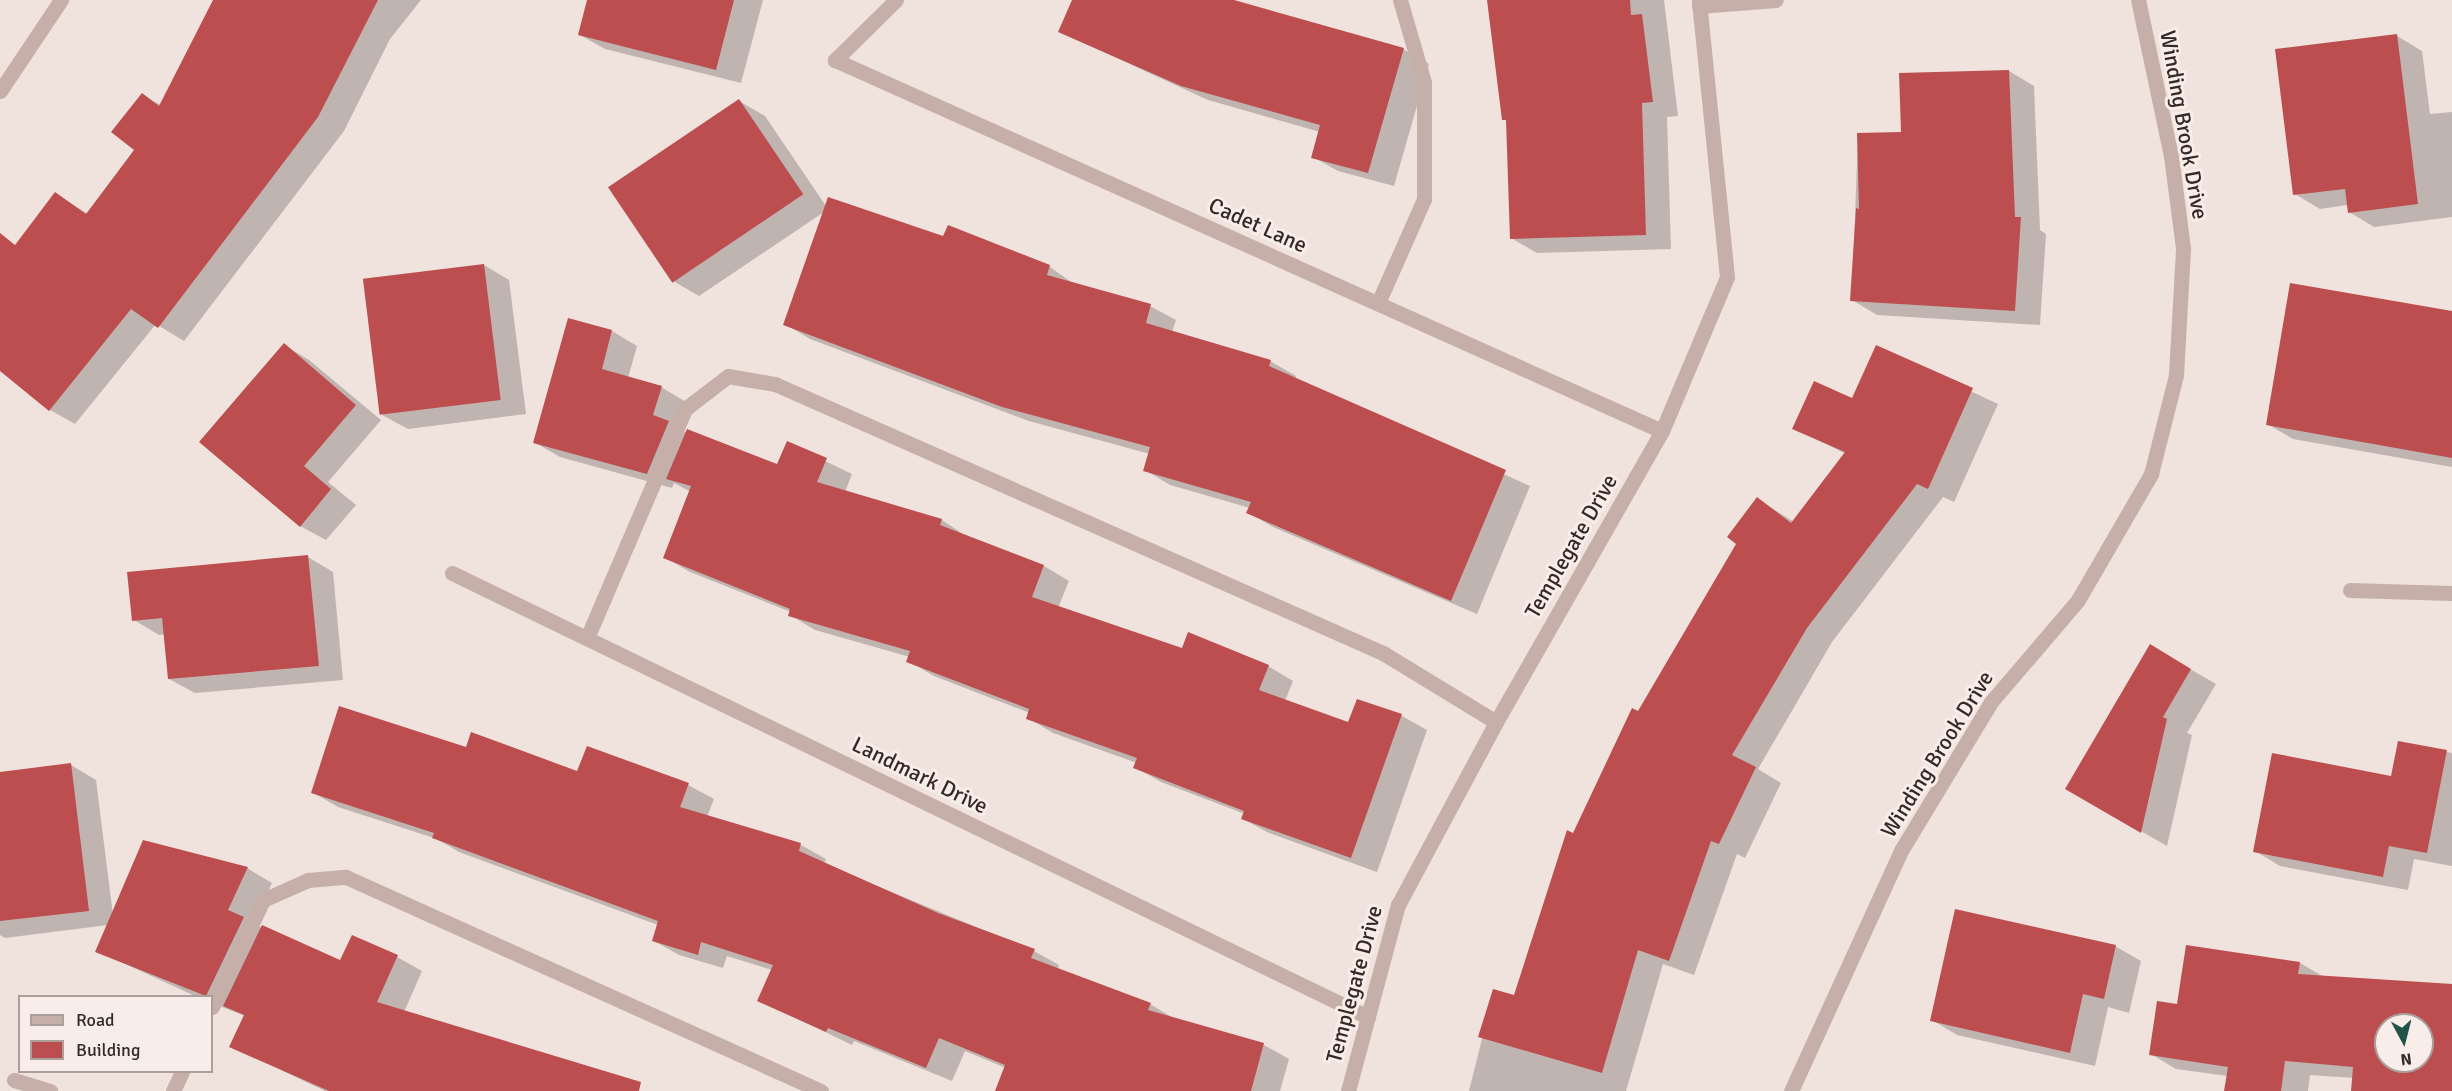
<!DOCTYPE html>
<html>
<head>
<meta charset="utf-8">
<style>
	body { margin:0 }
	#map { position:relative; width:2452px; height:1091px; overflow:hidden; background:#f0e2dc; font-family:Signika,sans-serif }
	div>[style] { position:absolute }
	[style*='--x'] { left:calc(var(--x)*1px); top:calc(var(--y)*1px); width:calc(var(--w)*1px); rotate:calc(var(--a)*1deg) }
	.shadow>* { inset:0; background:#0003 }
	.building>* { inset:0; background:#bc4e50; transform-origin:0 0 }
	.service>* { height:15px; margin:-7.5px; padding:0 7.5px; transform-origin:7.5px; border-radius:7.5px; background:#c7afa9 }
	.minor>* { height:15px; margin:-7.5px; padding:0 7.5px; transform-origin:7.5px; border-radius:7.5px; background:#c7afa9 }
	.tertiary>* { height:15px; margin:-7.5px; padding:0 7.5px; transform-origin:7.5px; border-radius:7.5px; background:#c7afa9 }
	span { translate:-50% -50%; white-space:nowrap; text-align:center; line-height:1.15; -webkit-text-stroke:6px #f8ede8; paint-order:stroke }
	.street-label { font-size:22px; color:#352928 }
	.legend { position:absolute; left:18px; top:995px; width:195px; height:78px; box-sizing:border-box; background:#f8ede8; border:2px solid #aa9f9b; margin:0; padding:8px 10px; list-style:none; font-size:18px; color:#352928 }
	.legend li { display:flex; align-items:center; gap:12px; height:30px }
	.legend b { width:30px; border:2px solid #aa9f9b }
	.north { position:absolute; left:2374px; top:1013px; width:60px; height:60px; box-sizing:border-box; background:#f8ede8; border:2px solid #aa9f9b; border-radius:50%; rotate:173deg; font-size:16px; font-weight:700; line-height:24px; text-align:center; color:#352928 }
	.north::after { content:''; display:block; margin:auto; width:21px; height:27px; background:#215349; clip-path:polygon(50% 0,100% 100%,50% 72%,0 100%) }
</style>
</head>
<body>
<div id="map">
	<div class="shadow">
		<i style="clip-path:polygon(214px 0,421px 0,390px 39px,344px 131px,184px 341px,156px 324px,75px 424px,50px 410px,0 369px,0 260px,16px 247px,55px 194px,88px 214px,136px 150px,142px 95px,161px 105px)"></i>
		<i style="clip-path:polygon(589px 0,763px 0,741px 83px,605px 49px,580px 35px)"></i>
		<i style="clip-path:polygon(1074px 0,1228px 0,1403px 49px,1429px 64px,1394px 186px,1338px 171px,1313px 157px,1320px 132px,1208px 100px,1060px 32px)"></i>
		<i style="clip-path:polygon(1489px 0,1664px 0,1678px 116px,1667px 117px,1671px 249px,1537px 253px,1511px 238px,1508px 122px,1503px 119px)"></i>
		<i style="clip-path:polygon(2397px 36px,2422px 51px,2430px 114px,2452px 112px,2452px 217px,2374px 227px,2349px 212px,2348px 205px,2320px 209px,2295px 194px)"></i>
		<i style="clip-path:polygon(2009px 71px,2034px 86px,2040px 230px,2046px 234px,2040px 325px,1877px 315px,1852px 300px,1858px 135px,1902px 133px)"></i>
		<i style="clip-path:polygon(739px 101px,765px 116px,826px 206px,944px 238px,949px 226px,1050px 267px,1074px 284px,1150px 306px,1176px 320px,1172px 332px,1270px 361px,1296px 376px,1295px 379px,1530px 486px,1477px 614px,1273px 527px,1248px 512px,1250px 508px,1170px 485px,1145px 470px,1150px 454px,1029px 421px,810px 339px,785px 324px,824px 212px,699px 296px,673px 281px,610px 187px)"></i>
		<i style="clip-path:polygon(484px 265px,509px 280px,526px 414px,408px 429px,382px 415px)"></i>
		<i style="clip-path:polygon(2452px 313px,2452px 467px,2293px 439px,2267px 424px)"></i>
		<i style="clip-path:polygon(569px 320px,612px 331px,637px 346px,628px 378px,661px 387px,686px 402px,679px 429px,687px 433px,778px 466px,788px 443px,852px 474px,845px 492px,942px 520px,966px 536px,1044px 566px,1069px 581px,1058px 608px,1182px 650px,1268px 666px,1293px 681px,1285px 701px,1349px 724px,1358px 701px,1402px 716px,1427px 730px,1377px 872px,1269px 833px,1243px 819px,1245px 814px,1161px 782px,1135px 767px,1137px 763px,1053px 733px,1028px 718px,1030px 713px,934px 676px,908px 661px,910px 657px,815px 630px,790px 615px,791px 612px,690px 572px,664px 557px,691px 492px,674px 483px,672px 488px,560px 457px,534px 442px)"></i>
		<i style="clip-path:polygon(284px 345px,309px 360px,381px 420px,328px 482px,356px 505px,326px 540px,300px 526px)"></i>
		<i style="clip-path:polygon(1877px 347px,1998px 404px,1954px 502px,1943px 497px,1832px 642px,1758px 769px,1781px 783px,1745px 858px,1737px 854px,1694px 975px,1663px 964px,1626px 1091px,1469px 1091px,1494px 991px,1514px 997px,1574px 835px,1639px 713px,1738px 543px,1757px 499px,1794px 522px,1846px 454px,1794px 428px,1853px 400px)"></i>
		<i style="clip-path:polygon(308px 557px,333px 572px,343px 680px,195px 693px,169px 679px,165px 634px,159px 635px,134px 620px)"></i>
		<i style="clip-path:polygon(2150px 646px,2216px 684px,2187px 733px,2192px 735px,2167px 846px,2067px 789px)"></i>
		<i style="clip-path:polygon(2399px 743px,2452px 753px,2452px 866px,2414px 859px,2408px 890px,2280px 866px,2255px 851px,2392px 777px)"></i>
		<i style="clip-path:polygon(588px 748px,688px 785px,714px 799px,707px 817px,801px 845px,826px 859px,824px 864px,1034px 951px,1059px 965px,1058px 970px,1150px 1004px,1175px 1019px,1264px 1045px,1289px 1059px,1280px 1091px,997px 1091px,1006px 1068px,965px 1051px,952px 1081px,854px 1041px,852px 1045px,759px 1000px,772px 970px,727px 956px,723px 968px,679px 955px,654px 941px,658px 925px,459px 852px,437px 839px,338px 807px,312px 792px,466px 749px,578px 773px)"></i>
		<i style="clip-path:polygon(71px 765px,96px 780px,113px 915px,247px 868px,272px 883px,254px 924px,340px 962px,397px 957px,422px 971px,404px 1012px,630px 1091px,325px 1091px,231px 1046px,245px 1016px,212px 1003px,212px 996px,195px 996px,97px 951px,108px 925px,5px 938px,0 935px,0 774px)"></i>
		<i style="clip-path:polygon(2115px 946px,2141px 961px,2129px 1013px,2108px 1007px,2095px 1066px,1957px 1035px,1932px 1020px)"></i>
		<i style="clip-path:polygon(evenodd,2300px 963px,2324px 977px,2452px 986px,2452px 1091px,2353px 1091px,2354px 1078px,2310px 1075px,2308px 1091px,2226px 1091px,2228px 1076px,2176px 1069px,2151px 1054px,2178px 1006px,2300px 963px,2386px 1025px,2422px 1025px,2422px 1061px,2386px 1061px,2386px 1025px)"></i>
	</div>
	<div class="building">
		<i style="clip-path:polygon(213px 0,378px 0,318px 117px,158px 328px,131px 309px,49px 411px,0 371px,0 233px,15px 245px,55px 192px,86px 214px,134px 150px,111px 132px,142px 93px,159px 106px)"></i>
		<i style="clip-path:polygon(587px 0,734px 0,716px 70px,578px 35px)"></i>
		<i style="clip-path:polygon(1072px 0,1234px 0,1404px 48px,1368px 173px,1311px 158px,1320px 125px,1181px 86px,1058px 32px)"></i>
		<i style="clip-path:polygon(1487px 0,1630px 0,1631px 15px,1642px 14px,1653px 102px,1642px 103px,1646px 235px,1510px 239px,1506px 120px,1502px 120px)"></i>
		<i style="clip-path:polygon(2397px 34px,2418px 204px,2348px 213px,2345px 189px,2293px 195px,2275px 49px)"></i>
		<i style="clip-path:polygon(2009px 70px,2015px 217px,2021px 217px,2015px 311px,1850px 301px,1856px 208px,1859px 209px,1857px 133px,1901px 132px,1899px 73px)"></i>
		<i style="left:739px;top:99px;width:115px;height:158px;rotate:56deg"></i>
		<i style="clip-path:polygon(828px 197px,943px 236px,948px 225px,1050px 265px,1047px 275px,1151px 304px,1146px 323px,1271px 360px,1269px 366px,1506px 470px,1451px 601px,1246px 513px,1251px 502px,1143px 471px,1150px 447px,1002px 407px,783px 325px)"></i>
		<i style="left:484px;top:264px;width:137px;height:122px;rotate:83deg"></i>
		<i style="clip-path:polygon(2290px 283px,2452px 311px,2452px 458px,2266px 425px)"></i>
		<i style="clip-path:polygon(568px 318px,612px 330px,602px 369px,662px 386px,653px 415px,669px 421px,647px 474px,533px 443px)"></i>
		<i style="clip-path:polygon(284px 343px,356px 405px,304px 466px,331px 489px,300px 527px,199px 442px)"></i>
		<i style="clip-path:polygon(1876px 345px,1973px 388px,1928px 489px,1917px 484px,1807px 628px,1732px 755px,1756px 767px,1719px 844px,1711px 841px,1669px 961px,1638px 950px,1602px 1073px,1478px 1037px,1493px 989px,1514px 995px,1567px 830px,1573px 833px,1632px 708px,1638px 711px,1736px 544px,1727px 537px,1757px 497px,1791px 523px,1845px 452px,1792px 429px,1814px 381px,1852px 398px)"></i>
		<i style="clip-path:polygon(687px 429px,777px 464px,787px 441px,827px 458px,817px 482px,942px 519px,940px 525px,1044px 565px,1032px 597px,1182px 648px,1188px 632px,1269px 665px,1259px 690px,1348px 722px,1357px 699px,1402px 714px,1351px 858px,1241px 819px,1244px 811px,1133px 768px,1137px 758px,1026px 719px,1029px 709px,906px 662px,910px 651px,788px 616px,790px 609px,663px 558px,691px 486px,666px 479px)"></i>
		<i style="clip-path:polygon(308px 555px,319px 666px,168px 679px,162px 618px,132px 621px,127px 572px)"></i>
		<i style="clip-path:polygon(2150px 644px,2191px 669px,2163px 717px,2167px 719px,2141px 833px,2065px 789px)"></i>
		<i style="clip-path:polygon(339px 706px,466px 747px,471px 732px,577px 771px,587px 746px,689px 783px,680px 807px,801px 843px,799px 851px,938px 913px,1035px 949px,1031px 958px,1151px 1003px,1148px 1010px,1264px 1043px,1251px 1091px,995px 1091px,1005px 1065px,939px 1038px,926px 1068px,828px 1028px,826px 1032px,757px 1001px,773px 965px,701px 942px,698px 955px,652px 941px,658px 921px,432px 838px,434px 833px,311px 793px)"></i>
		<i style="clip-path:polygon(2398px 741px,2447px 750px,2427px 853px,2389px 846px,2383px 877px,2253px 852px,2272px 753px,2391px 776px)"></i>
		<i style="clip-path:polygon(71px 763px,89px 911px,0 921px,0 772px)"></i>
		<i style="clip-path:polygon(143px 840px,248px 867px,228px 910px,244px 917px,206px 996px,95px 952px)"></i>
		<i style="clip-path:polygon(1955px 909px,2116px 945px,2104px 999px,2083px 994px,2070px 1053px,1930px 1021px)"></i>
		<i style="clip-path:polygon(262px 925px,340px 960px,352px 935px,398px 955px,377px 1002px,641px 1082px,639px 1091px,329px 1091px,229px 1047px,244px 1015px,223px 1006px)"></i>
		<i style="clip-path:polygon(evenodd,2186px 945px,2300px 962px,2298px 974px,2452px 984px,2452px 1091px,2351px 1091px,2353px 1067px,2285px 1061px,2281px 1091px,2224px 1091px,2228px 1067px,2149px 1055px,2157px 1001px,2177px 1004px,2186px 945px,2386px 1025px,2422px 1025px,2422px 1061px,2386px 1061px,2386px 1025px)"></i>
	</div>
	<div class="service">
		<i style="--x:1378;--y:303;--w:114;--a:-66.1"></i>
		<i style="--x:1424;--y:199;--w:117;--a:-90"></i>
		<i style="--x:1424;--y:82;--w:85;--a:-106.3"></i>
		<i style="--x:587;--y:638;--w:249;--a:-66.8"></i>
		<i style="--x:685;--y:409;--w:54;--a:-37.5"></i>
		<i style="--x:728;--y:376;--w:48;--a:9.7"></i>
		<i style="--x:775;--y:384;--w:665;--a:23.87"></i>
		<i style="--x:1383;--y:653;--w:132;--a:31.4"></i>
		<i style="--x:212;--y:1007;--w:119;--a:-64.5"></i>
		<i style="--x:263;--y:900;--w:49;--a:-24"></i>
		<i style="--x:308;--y:880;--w:38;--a:-5"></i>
		<i style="--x:346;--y:877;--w:521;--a:24.25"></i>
		<i style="--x:173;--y:1091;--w:21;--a:-65"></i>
	</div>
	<div class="minor">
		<i style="--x:896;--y:0;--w:86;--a:135.5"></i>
		<i style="--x:835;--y:60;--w:906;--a:24.16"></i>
		<i style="--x:1699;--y:6;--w:77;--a:-4.5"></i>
		<i style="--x:0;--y:91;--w:110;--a:-56.2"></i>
		<i style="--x:452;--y:573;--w:1018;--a:25.86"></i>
		<i style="--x:2350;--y:590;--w:102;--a:1.7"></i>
		<i style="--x:14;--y:1080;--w:38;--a:17"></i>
		<i style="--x:1348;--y:1091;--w:193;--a:-75"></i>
		<i style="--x:1398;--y:905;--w:208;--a:-61.8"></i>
		<i style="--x:1496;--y:722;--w:335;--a:-60.3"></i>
		<i style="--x:1662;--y:431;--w:167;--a:-67.1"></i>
		<i style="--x:1727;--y:277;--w:278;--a:-95.8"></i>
	</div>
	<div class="tertiary">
		<i style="--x:1791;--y:1091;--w:266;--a:-65.4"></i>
		<i style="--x:1902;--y:849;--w:172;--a:-58.8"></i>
		<i style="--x:1991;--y:702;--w:134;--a:-49.5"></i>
		<i style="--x:2078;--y:600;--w:146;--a:-59.9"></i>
		<i style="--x:2151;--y:474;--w:102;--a:-75.8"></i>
		<i style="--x:2176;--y:375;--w:127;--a:-86.8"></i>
		<i style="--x:2183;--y:248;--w:93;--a:-97.4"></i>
		<i style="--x:2171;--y:156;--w:159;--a:-101.9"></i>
	</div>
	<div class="street-label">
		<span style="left:2184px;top:125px;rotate:80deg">Winding Brook Drive</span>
		<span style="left:1258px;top:225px;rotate:24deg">Cadet Lane</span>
		<span style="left:1571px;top:546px;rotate:-60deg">Templegate Drive</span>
		<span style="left:1937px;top:754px;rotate:-58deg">Winding Brook Drive</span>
		<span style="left:920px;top:775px;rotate:26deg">Landmark Drive</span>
		<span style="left:1354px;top:984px;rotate:-75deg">Templegate Drive</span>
	</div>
	<ul class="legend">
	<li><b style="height:8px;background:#c7afa9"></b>Road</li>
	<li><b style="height:16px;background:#bc4e50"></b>Building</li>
	</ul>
	<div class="north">N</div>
</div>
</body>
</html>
